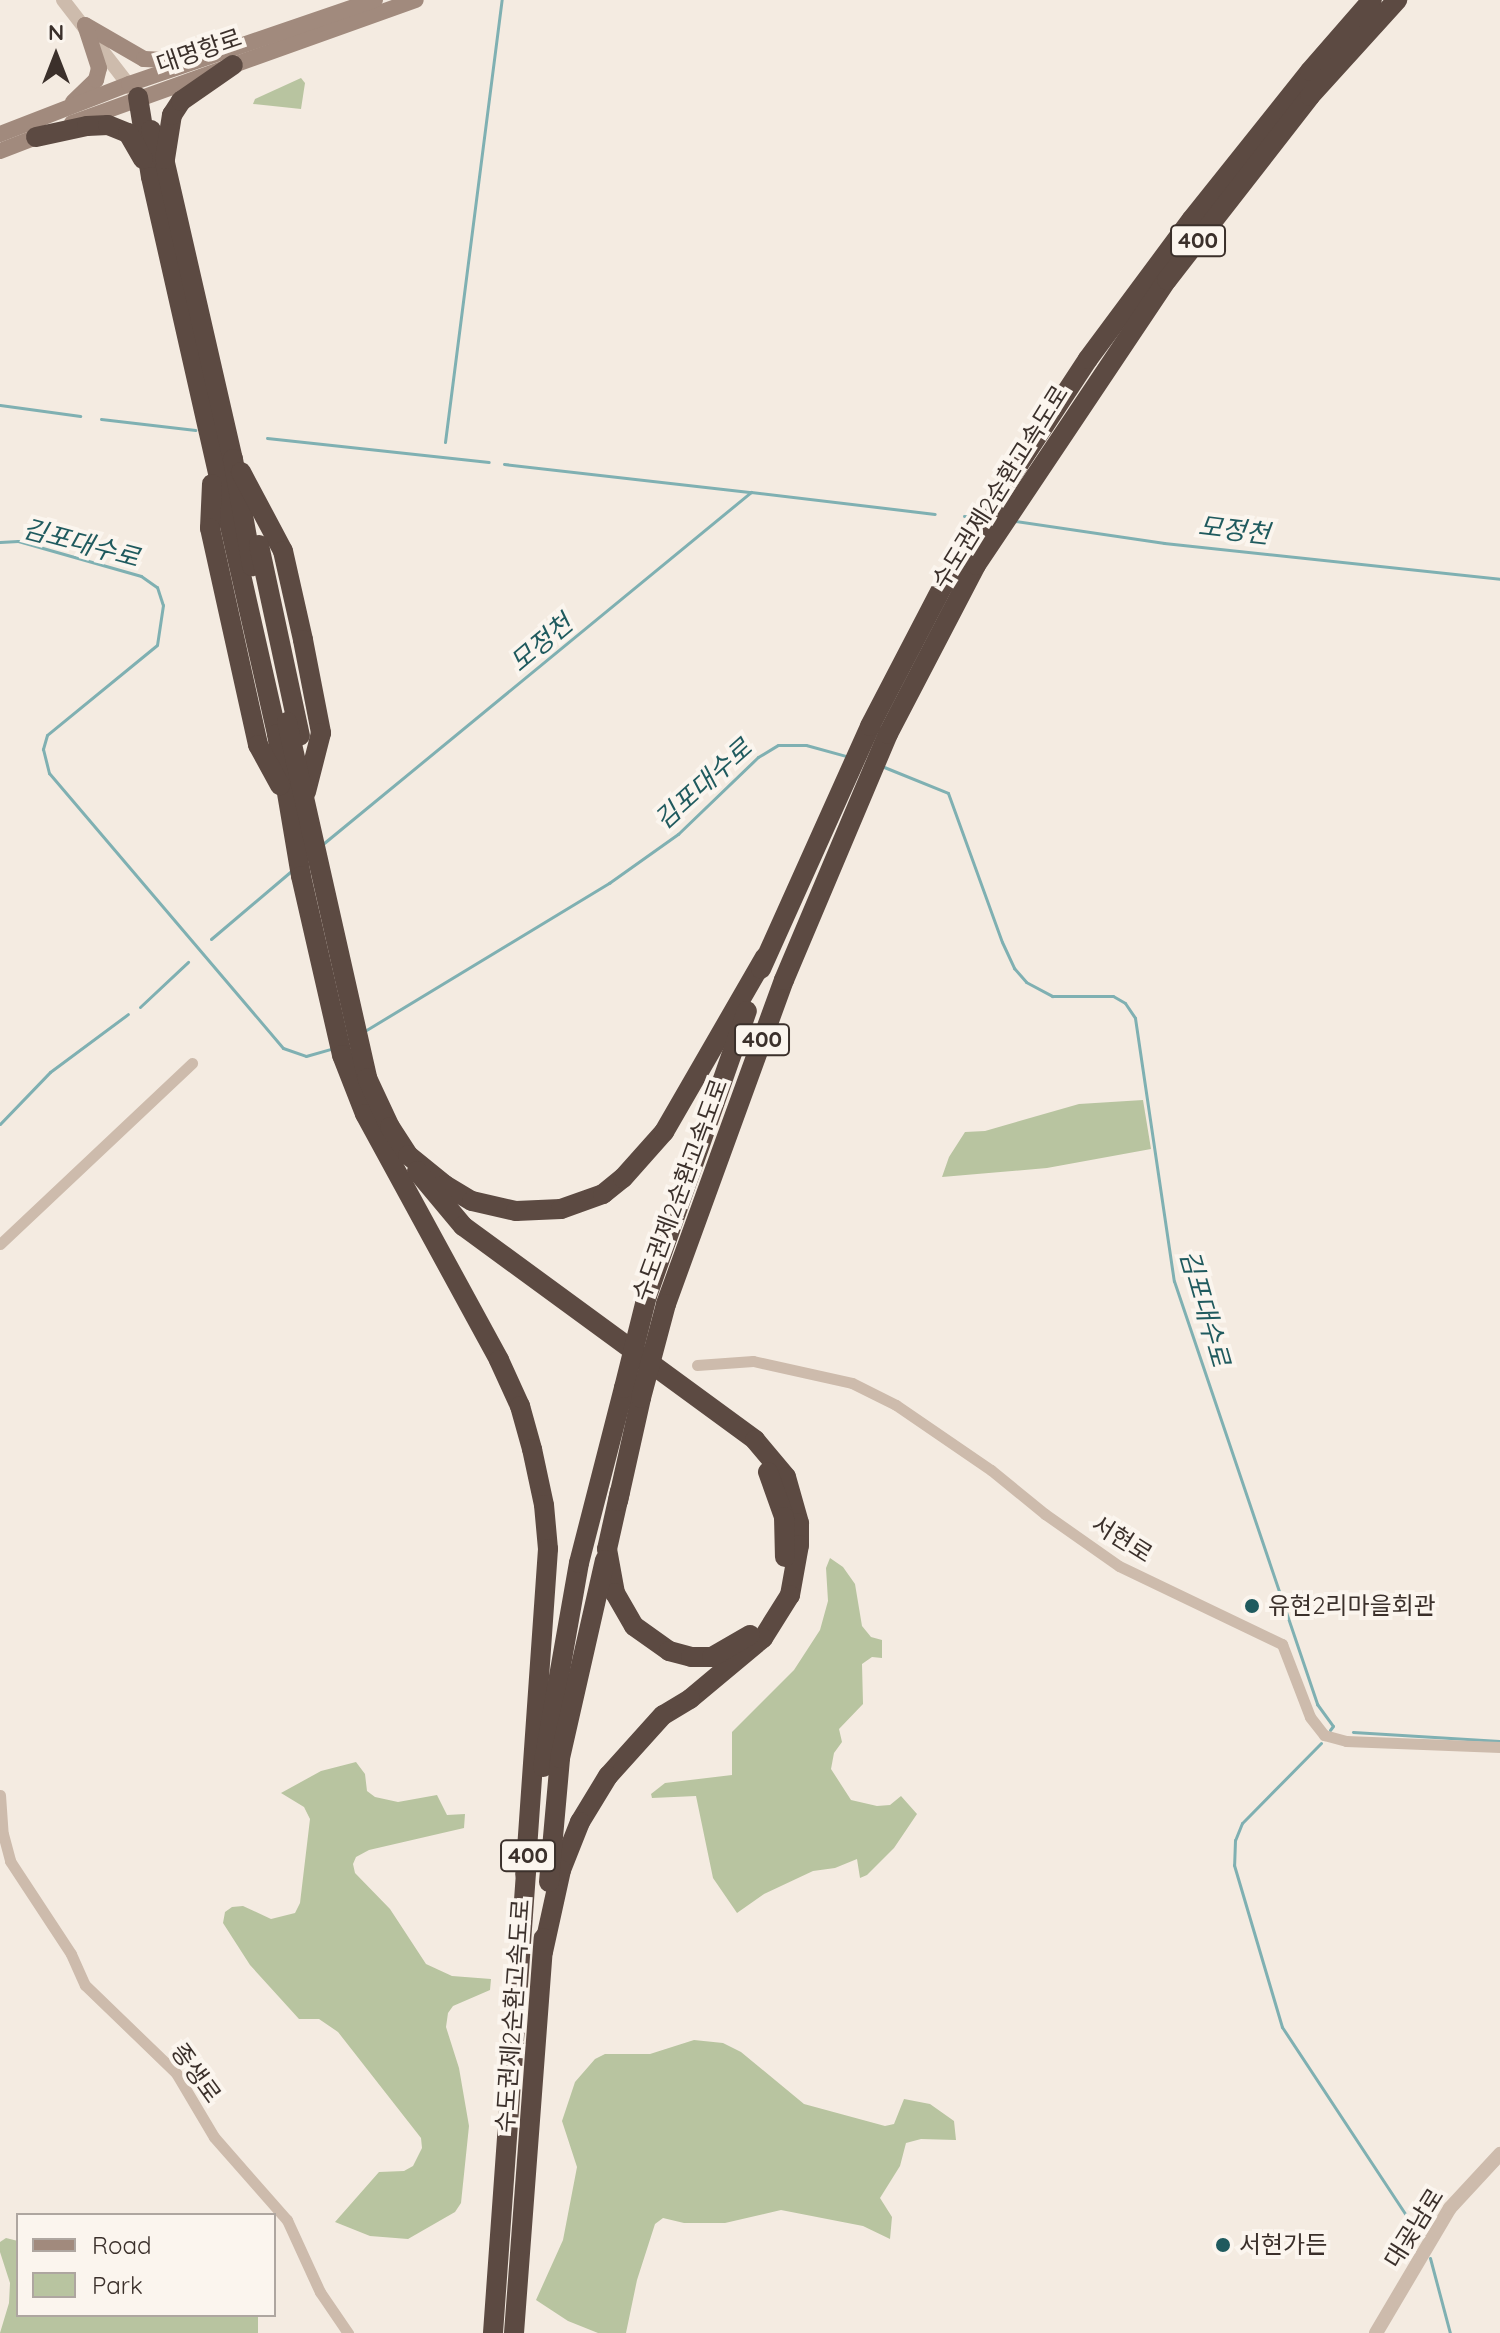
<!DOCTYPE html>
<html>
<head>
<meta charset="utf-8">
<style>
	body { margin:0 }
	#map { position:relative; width:1500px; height:2333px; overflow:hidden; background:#f4ebe1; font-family:Quicksand,"Noto Sans KR",sans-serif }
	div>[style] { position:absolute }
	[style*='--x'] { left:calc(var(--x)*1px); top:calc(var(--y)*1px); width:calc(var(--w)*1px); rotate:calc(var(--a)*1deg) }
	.green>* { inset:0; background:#b8c4a0 }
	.stream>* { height:3px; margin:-1.5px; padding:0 1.5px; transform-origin:1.5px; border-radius:1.5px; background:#7fb0b2 }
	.minor>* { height:11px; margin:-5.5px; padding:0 5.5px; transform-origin:5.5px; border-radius:5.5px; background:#cdbbac }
	.tertiary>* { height:14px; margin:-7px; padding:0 7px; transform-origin:7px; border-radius:7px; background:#cdbbac }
	.secondary>* { height:16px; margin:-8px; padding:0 8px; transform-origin:8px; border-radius:8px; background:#a18a7d }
	.motorway>* { height:20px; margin:-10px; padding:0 10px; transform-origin:10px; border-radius:10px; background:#5c4a42 }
	.motorway-bridge>* { height:20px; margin:-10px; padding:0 10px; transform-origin:10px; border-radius:10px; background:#5c4a42 }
	.dots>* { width:22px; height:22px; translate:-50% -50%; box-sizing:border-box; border:4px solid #fbf5ee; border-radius:50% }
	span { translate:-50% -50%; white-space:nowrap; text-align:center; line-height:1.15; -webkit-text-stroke:8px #fbf5ee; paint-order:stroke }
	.shield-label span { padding:2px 6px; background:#fbf5ee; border:2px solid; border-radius:6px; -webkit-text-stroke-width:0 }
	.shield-label { font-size:22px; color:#3b302b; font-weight:700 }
	.street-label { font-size:24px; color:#3b302b }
	.poi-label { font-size:24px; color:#3b302b }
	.left { translate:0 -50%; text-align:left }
	.water-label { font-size:26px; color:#1f5a5e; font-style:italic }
	.legend { position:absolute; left:16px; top:2213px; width:260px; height:104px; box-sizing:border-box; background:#fbf5ee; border:2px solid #aea6a0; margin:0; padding:10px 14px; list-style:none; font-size:24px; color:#3b302b }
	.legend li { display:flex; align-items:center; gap:16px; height:40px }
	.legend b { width:40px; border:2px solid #aea6a0 }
	.north { position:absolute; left:16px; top:16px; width:80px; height:80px; -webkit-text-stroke:6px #fbf5ee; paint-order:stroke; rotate:0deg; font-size:22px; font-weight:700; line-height:32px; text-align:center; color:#3b302b }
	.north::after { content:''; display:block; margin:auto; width:28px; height:36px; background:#3b302b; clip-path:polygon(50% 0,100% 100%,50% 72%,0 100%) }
</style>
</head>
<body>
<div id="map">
	<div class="green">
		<i style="clip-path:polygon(301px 78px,305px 83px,301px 109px,253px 104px,255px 99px)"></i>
		<i style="clip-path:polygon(1143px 1100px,1151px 1149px,1047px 1168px,942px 1177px,949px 1157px,965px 1132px,985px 1131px,1079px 1104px)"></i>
		<i style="clip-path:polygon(830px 1558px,843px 1567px,855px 1584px,862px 1626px,871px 1637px,882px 1640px,882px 1658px,872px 1657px,862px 1664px,863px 1704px,839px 1729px,842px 1742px,834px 1753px,831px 1769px,851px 1800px,877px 1806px,890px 1805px,901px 1796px,917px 1814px,894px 1848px,867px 1875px,860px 1878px,857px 1859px,835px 1868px,813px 1871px,764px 1894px,737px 1913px,713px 1878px,696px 1796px,652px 1798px,651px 1794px,665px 1783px,732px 1775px,732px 1732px,794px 1670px,820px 1630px,828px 1601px,826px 1568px)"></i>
		<i style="clip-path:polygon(356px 1762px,365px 1774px,367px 1791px,375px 1797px,398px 1802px,437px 1795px,447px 1815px,465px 1814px,464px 1828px,369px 1850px,356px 1857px,353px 1864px,355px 1873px,390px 1909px,426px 1964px,452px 1976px,491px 1979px,490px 1990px,453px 2006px,448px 2013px,446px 2027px,459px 2068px,469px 2126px,461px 2203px,455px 2212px,408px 2239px,370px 2236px,335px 2222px,379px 2172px,404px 2171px,413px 2166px,422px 2148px,421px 2138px,338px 2032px,319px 2019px,299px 2019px,250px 1965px,223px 1923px,225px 1912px,232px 1907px,243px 1906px,271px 1919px,295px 1913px,300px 1903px,310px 1819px,304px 1807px,281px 1793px,321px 1771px)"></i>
		<i style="clip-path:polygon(694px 2040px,723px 2043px,741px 2052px,804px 2104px,885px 2126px,894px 2124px,904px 2099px,930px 2104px,954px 2121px,956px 2140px,921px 2139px,906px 2143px,900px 2166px,880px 2198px,892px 2217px,890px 2239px,863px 2226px,781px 2210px,725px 2223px,684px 2223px,663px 2218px,655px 2224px,637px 2280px,626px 2333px,598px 2333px,568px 2321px,536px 2300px,563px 2240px,577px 2167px,562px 2121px,575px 2082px,595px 2059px,605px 2054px,650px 2054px)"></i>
		<i style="clip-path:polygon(6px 2238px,18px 2241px,18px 2315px,258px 2315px,258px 2333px,0 2333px,9px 2303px,10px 2283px,0 2252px,0 2242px)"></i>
	</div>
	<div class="stream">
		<i style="--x:0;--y:405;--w:81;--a:7.8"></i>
		<i style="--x:101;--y:419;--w:95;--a:6.7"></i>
		<i style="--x:267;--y:438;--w:223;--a:6.2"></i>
		<i style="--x:445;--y:442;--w:446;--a:-82.7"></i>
		<i style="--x:504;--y:464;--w:249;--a:6.5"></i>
		<i style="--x:964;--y:516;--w:12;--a:5"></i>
		<i style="--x:1015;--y:521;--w:151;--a:8.4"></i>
		<i style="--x:1164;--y:543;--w:338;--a:6.1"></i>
		<i style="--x:0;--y:542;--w:18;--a:-3"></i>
		<i style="--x:18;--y:541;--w:128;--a:15.9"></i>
		<i style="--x:141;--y:576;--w:19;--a:35"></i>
		<i style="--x:157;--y:587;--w:19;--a:72"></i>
		<i style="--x:163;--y:605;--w:40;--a:98.5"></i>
		<i style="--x:157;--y:645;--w:142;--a:140.7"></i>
		<i style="--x:47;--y:735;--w:15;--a:106"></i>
		<i style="--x:43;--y:749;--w:25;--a:76"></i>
		<i style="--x:49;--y:773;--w:361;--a:49.6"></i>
		<i style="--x:283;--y:1048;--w:24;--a:19"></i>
		<i style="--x:306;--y:1056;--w:26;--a:-16"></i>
		<i style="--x:884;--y:767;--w:69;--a:22.1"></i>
		<i style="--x:948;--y:793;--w:158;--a:70.1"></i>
		<i style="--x:1002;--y:942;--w:29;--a:65"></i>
		<i style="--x:1014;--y:968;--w:18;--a:49"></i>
		<i style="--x:1026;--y:982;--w:30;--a:28"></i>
		<i style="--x:1052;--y:996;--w:61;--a:0"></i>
		<i style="--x:1113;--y:996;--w:14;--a:30"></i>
		<i style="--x:1125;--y:1003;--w:18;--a:56"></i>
		<i style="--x:1135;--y:1018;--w:266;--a:81.6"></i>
		<i style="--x:1174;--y:1281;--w:447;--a:71.3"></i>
		<i style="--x:1317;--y:1704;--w:27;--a:54"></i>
		<i style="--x:1333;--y:1726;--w:5;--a:127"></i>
		<i style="--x:324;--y:843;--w:553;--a:-39.42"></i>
		<i style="--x:751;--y:492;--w:185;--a:6.8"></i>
		<i style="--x:211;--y:939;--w:104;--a:-40.3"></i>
		<i style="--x:140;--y:1007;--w:66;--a:-43.2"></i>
		<i style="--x:363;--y:1032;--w:288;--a:-31.2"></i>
		<i style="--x:609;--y:883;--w:85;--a:-35.4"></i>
		<i style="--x:678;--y:834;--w:111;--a:-43.9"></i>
		<i style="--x:758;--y:757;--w:23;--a:-31"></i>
		<i style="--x:778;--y:745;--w:28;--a:0"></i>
		<i style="--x:806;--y:745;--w:41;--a:15.4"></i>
		<i style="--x:0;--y:1124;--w:72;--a:-46.1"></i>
		<i style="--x:50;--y:1072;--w:97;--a:-36.6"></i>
		<i style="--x:1353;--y:1732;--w:147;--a:3.5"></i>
		<i style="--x:1321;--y:1743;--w:112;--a:134.6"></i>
		<i style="--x:1242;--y:1823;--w:18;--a:112"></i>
		<i style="--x:1235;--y:1840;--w:25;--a:92"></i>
		<i style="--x:1234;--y:1865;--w:169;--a:73.5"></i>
		<i style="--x:1282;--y:2027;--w:253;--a:56.6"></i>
		<i style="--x:1430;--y:2258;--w:78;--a:75.1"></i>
	</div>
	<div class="minor">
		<i style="--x:0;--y:1244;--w:264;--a:-43.3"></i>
		<i style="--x:697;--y:1365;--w:56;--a:-4.1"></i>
		<i style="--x:753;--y:1361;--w:101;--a:12.5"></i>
		<i style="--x:852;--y:1383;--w:49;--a:26.6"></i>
		<i style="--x:896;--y:1405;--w:115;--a:34.4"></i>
		<i style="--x:991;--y:1470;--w:70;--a:39.2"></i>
		<i style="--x:1045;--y:1514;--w:90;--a:35.1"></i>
		<i style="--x:1119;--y:1566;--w:181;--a:25.6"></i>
		<i style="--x:1282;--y:1644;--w:78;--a:69"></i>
		<i style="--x:1310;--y:1717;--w:23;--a:52"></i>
		<i style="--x:1324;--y:1735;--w:23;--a:15"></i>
		<i style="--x:1346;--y:1741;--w:154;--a:2.2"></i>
		<i style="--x:0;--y:1795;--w:39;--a:86"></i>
		<i style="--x:3;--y:1834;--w:28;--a:75"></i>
		<i style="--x:10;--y:1861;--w:111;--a:56.7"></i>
		<i style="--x:71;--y:1954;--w:34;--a:66"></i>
		<i style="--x:85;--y:1985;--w:127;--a:44"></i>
		<i style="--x:176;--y:2073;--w:74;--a:59.3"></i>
		<i style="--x:214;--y:2137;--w:111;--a:48.7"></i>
		<i style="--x:287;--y:2220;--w:79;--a:65.4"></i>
		<i style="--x:320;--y:2292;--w:50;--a:55.7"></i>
	</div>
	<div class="tertiary">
		<i style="--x:63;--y:0;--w:118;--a:52.3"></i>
		<i style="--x:1376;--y:2333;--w:145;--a:-59.4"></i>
		<i style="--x:1450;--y:2208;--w:74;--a:-47.2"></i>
	</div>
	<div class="secondary">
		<i style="--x:85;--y:25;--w:68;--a:30"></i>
		<i style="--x:144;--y:59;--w:43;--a:2.7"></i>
		<i style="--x:73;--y:102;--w:32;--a:-44"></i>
		<i style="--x:96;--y:80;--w:12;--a:-76"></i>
		<i style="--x:99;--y:68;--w:45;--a:-108"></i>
		<i style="--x:72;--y:123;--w:365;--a:-19.7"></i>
		<i style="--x:0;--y:134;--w:138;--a:-21.2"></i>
		<i style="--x:129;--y:84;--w:260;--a:-18.9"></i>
		<i style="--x:0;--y:151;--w:50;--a:-21"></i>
	</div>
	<div class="motorway">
		<i style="--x:138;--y:97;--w:81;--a:80.8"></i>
		<i style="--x:151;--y:177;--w:571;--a:77.25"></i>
		<i style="--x:277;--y:734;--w:144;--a:80.4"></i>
		<i style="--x:301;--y:876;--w:184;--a:77.1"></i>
		<i style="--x:342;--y:1055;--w:63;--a:68.7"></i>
		<i style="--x:365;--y:1114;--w:280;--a:61.4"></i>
		<i style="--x:499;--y:1360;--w:51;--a:65.5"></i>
		<i style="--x:520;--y:1406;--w:45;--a:74.4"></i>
		<i style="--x:532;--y:1449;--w:57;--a:77.9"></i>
		<i style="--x:544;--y:1505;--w:44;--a:84.8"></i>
		<i style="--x:548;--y:1549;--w:326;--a:94"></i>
		<i style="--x:151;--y:130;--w:36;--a:67"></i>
		<i style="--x:165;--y:163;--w:304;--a:77.1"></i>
		<i style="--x:233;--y:459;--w:109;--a:79.9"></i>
		<i style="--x:36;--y:137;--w:52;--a:-12.2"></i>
		<i style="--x:87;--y:126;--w:21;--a:-3"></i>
		<i style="--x:108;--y:125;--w:22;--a:22"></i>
		<i style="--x:128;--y:133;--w:30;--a:60"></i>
		<i style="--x:165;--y:159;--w:45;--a:-81"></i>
		<i style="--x:172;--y:115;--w:17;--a:-57"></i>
		<i style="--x:181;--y:101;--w:63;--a:-34.7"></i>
		<i style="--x:241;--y:472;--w:89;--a:62"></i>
		<i style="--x:283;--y:551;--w:91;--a:77.3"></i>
		<i style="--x:303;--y:640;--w:95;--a:79"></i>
		<i style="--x:321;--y:733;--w:61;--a:104.3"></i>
		<i style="--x:212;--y:484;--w:44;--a:92.6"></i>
		<i style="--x:210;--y:528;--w:222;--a:77.5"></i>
		<i style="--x:258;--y:745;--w:46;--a:61.2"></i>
		<i style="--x:259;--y:545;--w:195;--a:77.9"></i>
		<i style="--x:287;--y:722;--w:365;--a:77.3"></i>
		<i style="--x:367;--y:1078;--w:54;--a:64.9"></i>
		<i style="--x:390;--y:1127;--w:33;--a:57"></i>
		<i style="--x:408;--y:1155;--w:48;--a:39"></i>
		<i style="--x:445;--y:1185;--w:31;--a:31"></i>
		<i style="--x:472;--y:1201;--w:45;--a:12.8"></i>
		<i style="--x:516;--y:1211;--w:45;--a:-2.5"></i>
		<i style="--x:561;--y:1209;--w:45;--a:-19.7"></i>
		<i style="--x:603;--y:1194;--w:26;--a:-39"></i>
		<i style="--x:623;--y:1178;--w:62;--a:-48.3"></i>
		<i style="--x:664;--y:1132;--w:202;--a:-60"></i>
		<i style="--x:761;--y:969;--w:266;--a:-65.8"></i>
		<i style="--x:870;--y:726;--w:158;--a:-62.5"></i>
		<i style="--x:943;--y:586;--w:109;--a:-58.5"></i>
		<i style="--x:1000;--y:493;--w:160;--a:-56.7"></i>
		<i style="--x:1088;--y:359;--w:174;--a:-53.4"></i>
		<i style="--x:1192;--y:219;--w:189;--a:-51.4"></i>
		<i style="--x:1310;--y:71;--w:94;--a:-48.9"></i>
		<i style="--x:417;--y:1171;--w:72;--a:50.1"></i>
		<i style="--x:463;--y:1226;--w:362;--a:36.2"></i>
		<i style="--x:755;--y:1440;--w:48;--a:50"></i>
		<i style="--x:786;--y:1477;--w:48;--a:74.2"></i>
		<i style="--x:799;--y:1523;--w:22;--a:90"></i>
		<i style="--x:799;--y:1545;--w:51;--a:100.2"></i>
		<i style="--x:790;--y:1595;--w:51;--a:122.1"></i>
		<i style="--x:763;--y:1638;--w:95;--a:140.1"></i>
		<i style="--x:690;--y:1699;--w:31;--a:149"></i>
		<i style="--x:663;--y:1715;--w:82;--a:132"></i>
		<i style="--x:608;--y:1776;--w:54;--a:121.3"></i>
		<i style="--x:580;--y:1822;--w:52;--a:111.6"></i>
		<i style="--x:561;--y:1870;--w:84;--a:102.4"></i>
		<i style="--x:647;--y:1296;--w:302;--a:-70.7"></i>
		<i style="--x:666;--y:1304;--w:345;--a:-70"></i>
		<i style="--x:784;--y:980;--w:267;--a:-67.1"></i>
		<i style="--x:888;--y:734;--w:191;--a:-62.5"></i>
		<i style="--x:976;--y:565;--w:343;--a:-56.2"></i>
		<i style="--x:1167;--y:280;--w:233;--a:-52.1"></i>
		<i style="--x:1310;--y:96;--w:130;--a:-47.8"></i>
		<i style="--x:768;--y:1472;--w:48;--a:70.4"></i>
		<i style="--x:784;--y:1517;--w:40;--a:88.6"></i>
		<i style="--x:620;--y:1491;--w:59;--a:102.6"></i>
		<i style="--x:607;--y:1549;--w:45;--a:79.7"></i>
		<i style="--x:615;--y:1593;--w:38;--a:60"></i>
		<i style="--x:634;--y:1626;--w:43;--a:35.5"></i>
		<i style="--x:669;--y:1651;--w:23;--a:15"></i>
		<i style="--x:691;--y:1657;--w:21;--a:0"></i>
		<i style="--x:712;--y:1657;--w:44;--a:-30.1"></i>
		<i style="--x:618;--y:1501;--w:106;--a:-77.4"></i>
		<i style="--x:543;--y:1767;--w:207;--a:-80"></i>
		<i style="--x:579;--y:1563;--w:181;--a:-75.6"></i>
		<i style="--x:549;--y:1882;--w:124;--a:-84.9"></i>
		<i style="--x:560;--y:1758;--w:203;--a:-77.2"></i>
		<i style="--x:493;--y:2333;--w:472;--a:-85.9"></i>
		<i style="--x:514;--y:2333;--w:396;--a:-85.7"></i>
	</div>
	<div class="motorway-bridge">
		<i style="--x:624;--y:1388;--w:95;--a:-76"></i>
		<i style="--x:641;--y:1398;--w:97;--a:-75.1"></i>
	</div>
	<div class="dots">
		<i style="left:1252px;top:1606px;background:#1f5a5e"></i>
		<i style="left:1223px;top:2245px;background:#1f5a5e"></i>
	</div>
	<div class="shield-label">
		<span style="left:1198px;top:241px">400</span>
		<span style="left:762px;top:1040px">400</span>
		<span style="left:528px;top:1856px">400</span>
	</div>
	<div class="street-label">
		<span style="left:199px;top:51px;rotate:-19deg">대명항로</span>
		<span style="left:1000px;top:487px;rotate:-58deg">수도권제2순환고속도로</span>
		<span style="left:680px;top:1190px;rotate:-70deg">수도권제2순환고속도로</span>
		<span style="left:1122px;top:1539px;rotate:32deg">서현로</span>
		<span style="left:513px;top:2016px;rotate:-86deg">수도권제2순환고속도로</span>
		<span style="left:196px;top:2073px;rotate:54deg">종생로</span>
		<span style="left:1414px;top:2228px;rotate:-58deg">대곶남로</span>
	</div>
	<div class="poi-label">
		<span class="left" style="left:1268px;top:1606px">유현2리마을회관</span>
		<span class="left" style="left:1239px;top:2245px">서현가든</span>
	</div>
	<div class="water-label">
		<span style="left:1234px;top:530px;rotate:7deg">모정천</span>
		<span style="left:81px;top:543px;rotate:15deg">김포대수로</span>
		<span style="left:541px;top:643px;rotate:-40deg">모정천</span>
		<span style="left:703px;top:784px;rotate:-42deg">김포대수로</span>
		<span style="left:1205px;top:1308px;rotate:74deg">김포대수로</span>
	</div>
	<ul class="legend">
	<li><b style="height:10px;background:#a18a7d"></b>Road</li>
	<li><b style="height:22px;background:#b8c4a0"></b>Park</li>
	</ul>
	<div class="north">N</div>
</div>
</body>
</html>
